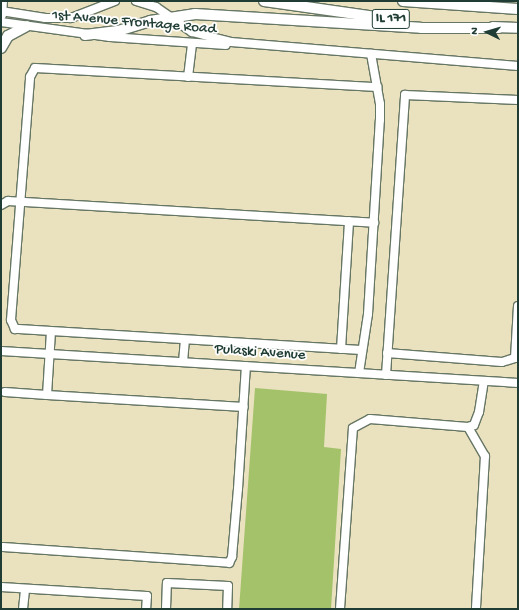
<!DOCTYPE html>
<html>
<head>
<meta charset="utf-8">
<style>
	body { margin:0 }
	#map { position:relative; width:519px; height:610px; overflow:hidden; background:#eae1be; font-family:"Gochi Hand",sans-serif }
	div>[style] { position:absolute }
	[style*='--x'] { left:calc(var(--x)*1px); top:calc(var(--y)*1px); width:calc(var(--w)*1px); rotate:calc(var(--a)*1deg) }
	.green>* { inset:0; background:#a3c26a }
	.roads { filter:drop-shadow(1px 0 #667664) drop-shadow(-1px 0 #667664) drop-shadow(0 1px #667664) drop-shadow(0 -1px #667664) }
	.minor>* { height:8px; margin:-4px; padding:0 4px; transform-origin:4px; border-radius:4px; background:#fff }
	.major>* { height:10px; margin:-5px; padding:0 5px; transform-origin:5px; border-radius:5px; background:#fff }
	span { translate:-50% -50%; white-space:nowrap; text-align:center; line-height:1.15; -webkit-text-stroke:3.5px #fff; paint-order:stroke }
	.shield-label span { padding:1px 3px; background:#fff; border:1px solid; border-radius:3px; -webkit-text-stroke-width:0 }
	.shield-label { font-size:14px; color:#1f3d34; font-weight:700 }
	.street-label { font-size:15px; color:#1f3d34 }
	.frame { position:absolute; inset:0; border:2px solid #1f3d34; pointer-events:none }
	.north { position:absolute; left:467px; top:12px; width:40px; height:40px; -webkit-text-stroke:3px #fff; paint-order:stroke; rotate:275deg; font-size:11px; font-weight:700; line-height:16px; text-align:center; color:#1f3d34 }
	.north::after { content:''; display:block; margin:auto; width:14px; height:18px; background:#1f3d34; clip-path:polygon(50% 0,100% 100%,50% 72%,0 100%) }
</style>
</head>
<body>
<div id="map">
	<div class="green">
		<i style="clip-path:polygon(255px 388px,327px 394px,324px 447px,341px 449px,331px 609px,239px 609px)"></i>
	</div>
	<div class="roads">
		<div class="minor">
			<i style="--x:136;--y:1;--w:21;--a:17"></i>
			<i style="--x:156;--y:7;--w:44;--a:34.8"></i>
			<i style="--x:192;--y:32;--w:40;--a:14.4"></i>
			<i style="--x:231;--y:42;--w:288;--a:4.8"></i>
			<i style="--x:1;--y:11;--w:45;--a:9"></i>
			<i style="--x:45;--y:18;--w:26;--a:0"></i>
			<i style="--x:71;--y:18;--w:47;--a:-21.1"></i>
			<i style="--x:1;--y:22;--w:110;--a:7.8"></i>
			<i style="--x:110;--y:37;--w:116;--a:3.9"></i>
			<i style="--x:188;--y:77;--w:33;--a:-83"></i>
			<i style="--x:1;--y:205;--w:8;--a:-30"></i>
			<i style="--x:8;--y:201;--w:367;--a:3.4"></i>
			<i style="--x:341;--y:349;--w:128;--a:-86.4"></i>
			<i style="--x:361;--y:350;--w:347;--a:-176.5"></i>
			<i style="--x:15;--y:329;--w:10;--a:-114"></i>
			<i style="--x:11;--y:320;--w:244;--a:-85.5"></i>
			<i style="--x:30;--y:77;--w:10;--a:-61"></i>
			<i style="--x:35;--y:68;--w:343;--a:3.2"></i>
			<i style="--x:1;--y:351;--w:518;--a:3.54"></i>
			<i style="--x:387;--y:353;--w:115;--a:4.5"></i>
			<i style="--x:502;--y:362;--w:14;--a:-17"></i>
			<i style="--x:515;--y:358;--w:52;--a:-86.7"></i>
			<i style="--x:183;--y:362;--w:21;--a:-85"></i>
			<i style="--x:359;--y:373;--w:60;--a:-81.3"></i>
			<i style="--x:368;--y:314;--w:194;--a:-86.5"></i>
			<i style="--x:380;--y:120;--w:16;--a:-90"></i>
			<i style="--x:380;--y:104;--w:51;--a:-100.2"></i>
			<i style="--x:386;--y:375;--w:281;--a:-86.1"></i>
			<i style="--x:405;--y:95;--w:113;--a:2.5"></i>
			<i style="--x:5;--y:392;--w:42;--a:4.1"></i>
			<i style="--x:47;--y:395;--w:63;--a:-86.4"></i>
			<i style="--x:47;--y:395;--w:197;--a:3.5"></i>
			<i style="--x:468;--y:427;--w:34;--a:60"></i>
			<i style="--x:485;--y:456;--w:153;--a:93.4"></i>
			<i style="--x:3;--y:547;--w:227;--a:4"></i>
			<i style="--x:229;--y:563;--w:7;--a:-63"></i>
			<i style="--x:232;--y:557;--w:68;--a:-85"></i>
			<i style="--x:238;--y:489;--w:123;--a:-86.3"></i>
			<i style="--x:1;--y:587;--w:146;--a:3.5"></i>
			<i style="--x:147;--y:596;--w:13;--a:94"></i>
			<i style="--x:23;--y:609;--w:20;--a:-84"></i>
			<i style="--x:166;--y:609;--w:26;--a:-88"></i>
			<i style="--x:167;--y:583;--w:61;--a:2.8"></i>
			<i style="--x:228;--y:586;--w:23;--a:92"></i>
			<i style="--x:340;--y:609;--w:181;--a:-85.9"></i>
			<i style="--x:353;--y:428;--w:19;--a:-28"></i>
			<i style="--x:370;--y:419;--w:98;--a:4.7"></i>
			<i style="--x:468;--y:427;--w:6;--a:-18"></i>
			<i style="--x:474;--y:425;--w:14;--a:-69"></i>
			<i style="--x:479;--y:412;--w:31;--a:-81"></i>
		</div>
		<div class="major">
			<i style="--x:264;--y:1;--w:134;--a:8.1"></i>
			<i style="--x:403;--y:1;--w:115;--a:4"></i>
			<i style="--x:1;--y:15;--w:14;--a:-86"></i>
			<i style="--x:493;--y:27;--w:25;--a:2"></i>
			<i style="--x:85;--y:35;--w:33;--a:-7"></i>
			<i style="--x:118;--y:31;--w:34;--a:-17"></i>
			<i style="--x:150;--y:21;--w:46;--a:-8.8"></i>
			<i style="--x:195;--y:14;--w:226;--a:3.5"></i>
			<i style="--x:421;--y:28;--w:78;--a:0"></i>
			<i style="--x:1;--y:48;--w:14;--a:-60"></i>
			<i style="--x:8;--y:36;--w:21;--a:-28"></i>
		</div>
	</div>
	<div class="shield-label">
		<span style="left:391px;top:19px">IL 171</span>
	</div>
	<div class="street-label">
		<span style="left:134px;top:23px;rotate:5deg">1st Avenue Frontage Road</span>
		<span style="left:260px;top:353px;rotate:4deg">Pulaski Avenue</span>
	</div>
	<div class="frame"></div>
	<div class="north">N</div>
</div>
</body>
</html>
